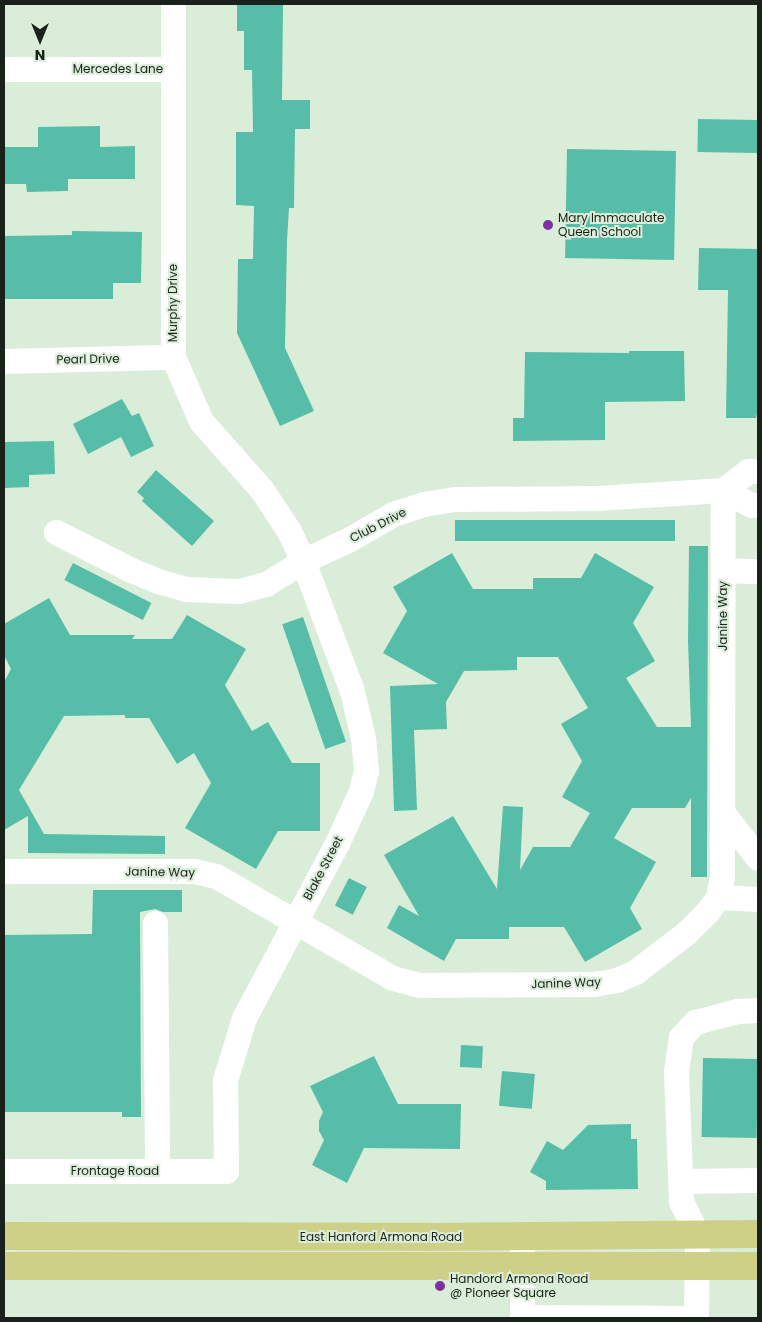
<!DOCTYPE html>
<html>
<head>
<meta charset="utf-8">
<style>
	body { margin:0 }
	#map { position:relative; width:762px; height:1322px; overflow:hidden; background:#daedd9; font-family:Poppins,sans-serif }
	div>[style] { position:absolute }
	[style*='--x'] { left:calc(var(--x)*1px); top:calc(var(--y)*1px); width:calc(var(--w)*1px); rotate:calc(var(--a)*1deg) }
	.building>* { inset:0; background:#56bda8; transform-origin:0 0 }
	.minor>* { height:25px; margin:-12.5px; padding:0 12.5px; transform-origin:12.5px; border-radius:12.5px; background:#fff }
	.major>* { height:28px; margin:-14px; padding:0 14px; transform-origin:14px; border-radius:14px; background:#ced087 }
	.dots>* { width:14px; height:14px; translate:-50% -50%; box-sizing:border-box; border:2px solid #daedd9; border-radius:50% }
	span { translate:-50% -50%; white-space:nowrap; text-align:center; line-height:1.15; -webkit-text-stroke:4px #daedd9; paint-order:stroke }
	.street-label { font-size:12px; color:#1a211a }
	.poi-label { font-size:12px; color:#1a211a }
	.left { translate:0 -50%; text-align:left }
	.frame { position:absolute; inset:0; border:5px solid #1a211a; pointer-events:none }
	.north { position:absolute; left:15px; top:15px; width:50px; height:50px; -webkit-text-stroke:4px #daedd9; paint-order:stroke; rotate:180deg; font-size:14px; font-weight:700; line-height:20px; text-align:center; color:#1a211a }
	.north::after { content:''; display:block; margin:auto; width:18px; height:22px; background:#1a211a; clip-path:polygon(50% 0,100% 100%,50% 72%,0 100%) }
</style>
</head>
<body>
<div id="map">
	<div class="building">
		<i style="clip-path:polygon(237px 5px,283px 5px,282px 100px,310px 100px,310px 129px,295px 129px,294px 208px,289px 208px,287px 241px,285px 348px,314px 411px,280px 426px,237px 333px,238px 259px,253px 259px,254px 206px,236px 205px,236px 132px,253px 132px,252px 70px,244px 70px,244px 31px,237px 31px)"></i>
		<i style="left:698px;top:119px;width:60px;height:33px;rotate:1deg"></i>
		<i style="clip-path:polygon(100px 126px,100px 147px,135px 146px,135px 179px,68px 179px,68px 191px,27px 192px,26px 184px,4px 184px,4px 147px,38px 147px,38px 127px)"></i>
		<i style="left:567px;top:149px;width:109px;height:109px;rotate:1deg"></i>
		<i style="clip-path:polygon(72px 231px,142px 232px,141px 283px,113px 283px,113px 299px,4px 299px,4px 236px,72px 235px)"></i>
		<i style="clip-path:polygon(699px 248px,758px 249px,758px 409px,756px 418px,726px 418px,728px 290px,698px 290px)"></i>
		<i style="clip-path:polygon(629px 351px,684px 351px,685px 401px,605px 402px,605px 440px,513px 441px,513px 418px,524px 418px,525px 352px,629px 353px)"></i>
		<i style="clip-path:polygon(122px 399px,132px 416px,139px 413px,154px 446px,131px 457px,121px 437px,88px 454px,73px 424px)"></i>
		<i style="clip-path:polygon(54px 441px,55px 474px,29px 475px,29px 487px,4px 488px,4px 442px)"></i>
		<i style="clip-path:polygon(156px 470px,214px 521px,192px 546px,142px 501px,144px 498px,137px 492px)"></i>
		<i style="left:675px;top:520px;width:21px;height:220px;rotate:90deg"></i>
		<i style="clip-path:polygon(689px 546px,708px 546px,707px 877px,691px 877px,691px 798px,685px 808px,632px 808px,614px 838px,656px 862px,630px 908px,642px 929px,585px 962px,564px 927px,509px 927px,509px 939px,456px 939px,444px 961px,387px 928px,399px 905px,419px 916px,384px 855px,453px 816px,497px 889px,503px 806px,523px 807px,520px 870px,533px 847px,570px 847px,590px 813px,562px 797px,582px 761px,561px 724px,588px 708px,558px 657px,517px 657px,517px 670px,464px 671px,446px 702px,447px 729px,414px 730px,417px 810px,394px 811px,390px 686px,438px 684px,383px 653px,407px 611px,393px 587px,452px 553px,473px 589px,533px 589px,533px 578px,581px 578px,595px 553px,654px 587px,633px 623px,655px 661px,626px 678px,657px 727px,691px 727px,688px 641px)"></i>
		<i style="left:73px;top:563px;width:88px;height:19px;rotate:27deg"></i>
		<i style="clip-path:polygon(49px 598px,70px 635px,135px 635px,132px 639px,172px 639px,187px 615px,246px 649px,225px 685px,252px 731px,268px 722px,292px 763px,320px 763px,320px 831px,278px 831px,256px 869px,185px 828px,211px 783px,194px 753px,177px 764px,149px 718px,125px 718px,125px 715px,64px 716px,19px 790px,44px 834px,165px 836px,165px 854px,28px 853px,28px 816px,4px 830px,4px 682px,11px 669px,4px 655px,4px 624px)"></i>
		<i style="left:303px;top:617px;width:132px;height:22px;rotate:71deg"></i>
		<i style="left:349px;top:878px;width:20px;height:31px;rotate:27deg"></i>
		<i style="clip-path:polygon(93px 890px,182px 890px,182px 912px,163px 912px,155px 909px,140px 912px,141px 1117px,122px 1117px,122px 1112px,4px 1112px,4px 935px,92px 934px)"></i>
		<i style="left:461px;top:1045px;width:22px;height:22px;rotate:3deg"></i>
		<i style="clip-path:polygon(374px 1056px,398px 1104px,461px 1104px,460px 1149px,364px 1148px,347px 1183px,312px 1165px,324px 1140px,319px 1131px,319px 1121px,323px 1112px,310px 1086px)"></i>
		<i style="left:703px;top:1058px;width:55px;height:79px;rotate:1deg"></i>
		<i style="left:502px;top:1071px;width:33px;height:35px;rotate:5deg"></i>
		<i style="clip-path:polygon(631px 1124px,631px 1139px,637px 1139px,638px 1189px,546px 1190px,546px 1181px,530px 1172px,547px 1141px,563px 1150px,588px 1125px)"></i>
	</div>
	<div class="minor">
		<i style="--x:4;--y:69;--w:168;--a:0"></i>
		<i style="--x:4;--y:361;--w:169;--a:-1.4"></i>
		<i style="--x:723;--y:490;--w:31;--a:-37"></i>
		<i style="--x:748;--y:471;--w:10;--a:0"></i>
		<i style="--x:56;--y:532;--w:84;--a:26.9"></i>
		<i style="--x:131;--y:570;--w:29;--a:22"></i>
		<i style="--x:158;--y:581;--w:29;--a:16"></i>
		<i style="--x:186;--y:589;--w:53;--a:2.2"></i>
		<i style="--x:239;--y:591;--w:28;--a:-15"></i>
		<i style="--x:266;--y:584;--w:44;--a:-31.9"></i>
		<i style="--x:303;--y:561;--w:52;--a:-25.1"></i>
		<i style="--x:350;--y:539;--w:50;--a:-30.2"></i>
		<i style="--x:393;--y:514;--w:32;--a:-18"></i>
		<i style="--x:423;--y:504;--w:32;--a:-9"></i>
		<i style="--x:455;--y:499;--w:143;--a:-0.4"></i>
		<i style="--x:598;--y:498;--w:125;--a:-3.7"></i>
		<i style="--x:723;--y:490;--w:32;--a:28"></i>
		<i style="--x:751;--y:505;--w:7;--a:0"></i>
		<i style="--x:723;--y:570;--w:35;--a:2"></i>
		<i style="--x:722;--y:812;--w:58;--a:52"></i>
		<i style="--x:4;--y:871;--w:190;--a:0"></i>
		<i style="--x:194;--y:871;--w:23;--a:13"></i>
		<i style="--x:216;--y:876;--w:204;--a:30"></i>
		<i style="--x:393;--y:978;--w:28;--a:15"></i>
		<i style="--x:420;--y:985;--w:173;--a:-0.3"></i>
		<i style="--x:593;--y:984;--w:24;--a:-9"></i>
		<i style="--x:617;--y:980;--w:20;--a:-24"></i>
		<i style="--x:635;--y:972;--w:64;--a:-37.4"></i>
		<i style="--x:686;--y:933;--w:31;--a:-45"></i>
		<i style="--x:708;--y:911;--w:17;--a:-54"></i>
		<i style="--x:718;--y:897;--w:20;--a:-79"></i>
		<i style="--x:722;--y:877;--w:387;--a:-89.9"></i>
		<i style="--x:718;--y:897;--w:40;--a:2.9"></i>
		<i style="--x:155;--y:923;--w:248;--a:89.5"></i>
		<i style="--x:4;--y:1171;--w:222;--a:0"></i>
		<i style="--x:226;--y:1171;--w:91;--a:-90.6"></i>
		<i style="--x:225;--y:1080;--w:65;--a:-73"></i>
		<i style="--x:244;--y:1018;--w:200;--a:-62"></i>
		<i style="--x:338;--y:841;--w:55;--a:-65.3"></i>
		<i style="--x:361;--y:791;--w:21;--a:-76"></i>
		<i style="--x:366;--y:771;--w:33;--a:-95"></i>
		<i style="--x:363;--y:738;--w:48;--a:-103.2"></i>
		<i style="--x:352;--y:691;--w:139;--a:-110.7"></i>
		<i style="--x:303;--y:561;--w:33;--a:-115"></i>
		<i style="--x:289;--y:531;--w:49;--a:-123.4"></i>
		<i style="--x:262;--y:490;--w:92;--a:-131.5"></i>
		<i style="--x:201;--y:421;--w:70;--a:-113.6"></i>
		<i style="--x:173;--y:357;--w:353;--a:-90"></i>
		<i style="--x:681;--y:1181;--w:77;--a:-0.7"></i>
		<i style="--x:522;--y:1317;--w:174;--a:0.3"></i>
		<i style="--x:522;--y:1318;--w:82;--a:-90"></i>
		<i style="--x:696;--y:1318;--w:84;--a:-89.3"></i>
		<i style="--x:697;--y:1234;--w:37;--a:-116"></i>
		<i style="--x:681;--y:1201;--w:129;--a:-92.2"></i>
		<i style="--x:676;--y:1072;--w:35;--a:-82"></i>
		<i style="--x:681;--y:1037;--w:21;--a:-47"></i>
		<i style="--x:695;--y:1022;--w:43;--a:-14.7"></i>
		<i style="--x:737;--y:1011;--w:21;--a:-3"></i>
	</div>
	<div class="major">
		<i style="--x:4;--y:1236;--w:423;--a:0.1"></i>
		<i style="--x:427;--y:1237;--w:331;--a:-0.5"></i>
		<i style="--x:4;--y:1266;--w:754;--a:0"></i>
	</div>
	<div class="dots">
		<i style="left:548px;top:225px;background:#7e2fa0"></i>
		<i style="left:440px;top:1286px;background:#7e2fa0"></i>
	</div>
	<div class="street-label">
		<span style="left:118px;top:69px">Mercedes Lane</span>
		<span style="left:173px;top:303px;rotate:-90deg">Murphy Drive</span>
		<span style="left:88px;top:359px;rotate:-1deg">Pearl Drive</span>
		<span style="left:378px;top:525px;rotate:-27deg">Club Drive</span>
		<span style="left:723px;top:616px;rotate:-90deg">Janine Way</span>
		<span style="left:323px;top:868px;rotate:-62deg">Blake Street</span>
		<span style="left:160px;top:872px;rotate:1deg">Janine Way</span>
		<span style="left:566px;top:983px;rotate:-2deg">Janine Way</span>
		<span style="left:115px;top:1171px">Frontage Road</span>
		<span style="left:381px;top:1237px">East Hanford Armona Road</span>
	</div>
	<div class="poi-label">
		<span class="left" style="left:558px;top:225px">Mary Immaculate<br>Queen School</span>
		<span class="left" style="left:450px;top:1286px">Handord Armona Road<br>@ Pioneer Square</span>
	</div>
	<div class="frame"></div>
	<div class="north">N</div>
</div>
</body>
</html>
